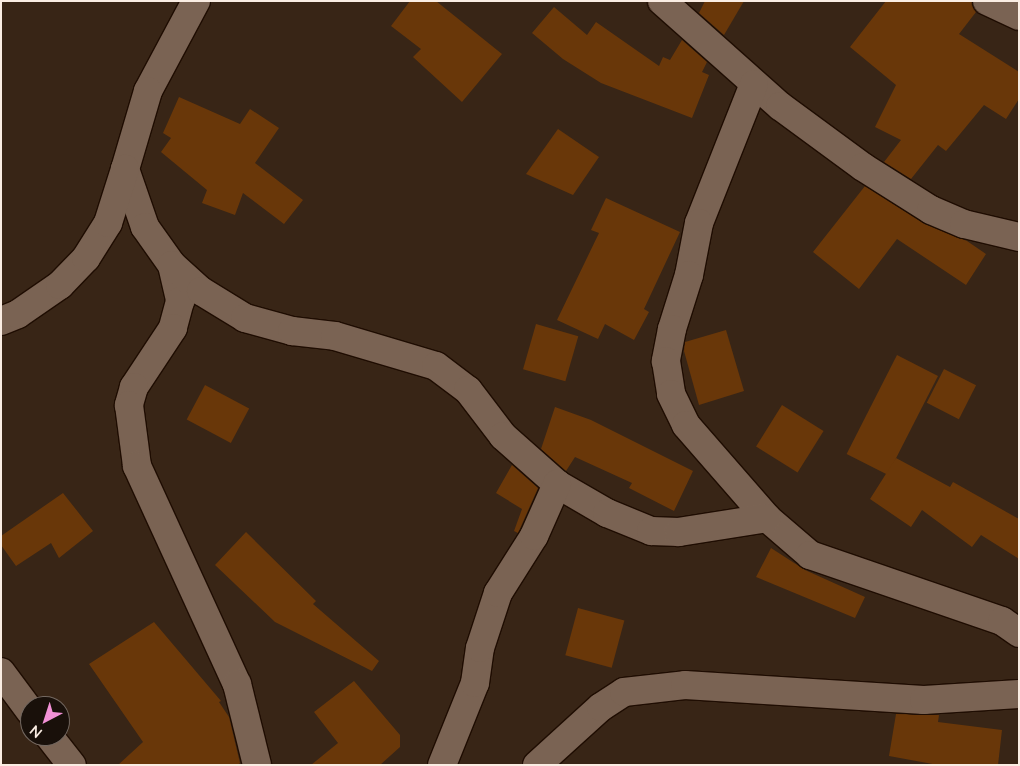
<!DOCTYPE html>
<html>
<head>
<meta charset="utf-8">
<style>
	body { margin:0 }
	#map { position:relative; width:1020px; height:766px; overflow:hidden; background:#382516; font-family:Lato,sans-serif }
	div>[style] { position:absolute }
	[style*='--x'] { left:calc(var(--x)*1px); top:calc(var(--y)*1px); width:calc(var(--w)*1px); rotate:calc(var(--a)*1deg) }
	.building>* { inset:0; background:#693709; transform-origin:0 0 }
	.roads { filter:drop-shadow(1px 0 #1f0d02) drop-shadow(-1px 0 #1f0d02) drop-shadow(0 1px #1f0d02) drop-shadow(0 -1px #1f0d02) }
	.minor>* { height:28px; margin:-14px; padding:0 14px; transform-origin:14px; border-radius:14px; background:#7a6353 }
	span { translate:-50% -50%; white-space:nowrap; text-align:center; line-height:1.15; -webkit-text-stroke:4px #19100a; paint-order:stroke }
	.frame { position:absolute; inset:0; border:2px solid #faede3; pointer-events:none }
	.north { position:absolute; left:20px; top:696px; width:50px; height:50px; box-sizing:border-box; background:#19100a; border:1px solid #736861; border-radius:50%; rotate:220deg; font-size:14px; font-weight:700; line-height:20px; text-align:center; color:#faede3 }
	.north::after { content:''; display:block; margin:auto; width:18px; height:22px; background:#f291d6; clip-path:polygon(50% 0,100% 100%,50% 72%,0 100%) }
</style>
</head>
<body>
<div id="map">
	<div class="building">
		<i style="clip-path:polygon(410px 1px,436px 1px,502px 54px,462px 102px,413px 57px,421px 49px,391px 26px)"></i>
		<i style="clip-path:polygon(705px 1px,744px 1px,724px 35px,699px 13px)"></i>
		<i style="clip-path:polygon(886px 1px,972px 1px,976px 12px,959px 34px,1019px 72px,1019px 99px,1006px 119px,984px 105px,946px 151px,938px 145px,911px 179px,884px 162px,901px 140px,875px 127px,896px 85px,850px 47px)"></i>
		<i style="clip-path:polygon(554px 7px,587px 35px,596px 22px,659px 66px,663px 57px,670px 60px,682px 40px,707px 62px,702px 72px,709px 75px,692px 118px,601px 83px,563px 59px,532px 33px)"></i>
		<i style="clip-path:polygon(179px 97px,240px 124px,250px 109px,279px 128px,255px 163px,303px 200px,284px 224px,243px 193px,235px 215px,202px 203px,207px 190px,161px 152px,171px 138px,163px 133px)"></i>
		<i style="clip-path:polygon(558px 129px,599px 157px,573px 195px,526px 174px)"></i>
		<i style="clip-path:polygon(865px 186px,923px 223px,967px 241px,986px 254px,966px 285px,897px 239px,859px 289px,813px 252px)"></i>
		<i style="clip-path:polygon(606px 198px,680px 232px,644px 309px,649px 312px,634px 340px,605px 324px,598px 339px,557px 320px,599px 233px,591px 230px)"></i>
		<i style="left:536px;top:324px;width:44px;height:47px;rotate:16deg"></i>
		<i style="clip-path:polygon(726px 330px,744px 391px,699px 405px,684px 351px,685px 342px)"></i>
		<i style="left:897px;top:355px;width:46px;height:111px;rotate:27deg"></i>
		<i style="left:944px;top:369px;width:36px;height:38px;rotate:27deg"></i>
		<i style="left:205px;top:385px;width:50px;height:39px;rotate:28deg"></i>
		<i style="left:782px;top:405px;width:49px;height:49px;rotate:32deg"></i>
		<i style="clip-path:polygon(555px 407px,591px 420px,693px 471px,674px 511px,629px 488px,632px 483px,575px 457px,566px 471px,541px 449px)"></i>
		<i style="clip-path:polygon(896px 458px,950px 487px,953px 482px,1019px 519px,1019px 559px,981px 535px,972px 547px,922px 510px,911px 527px,870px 499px)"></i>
		<i style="clip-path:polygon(512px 465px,538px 488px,518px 533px,514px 531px,522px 509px,496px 493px)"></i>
		<i style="clip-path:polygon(63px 493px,93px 531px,59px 558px,51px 543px,16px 566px,1px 545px,1px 536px)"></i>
		<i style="clip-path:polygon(246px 532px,316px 601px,313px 604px,379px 661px,372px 671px,275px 622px,215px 565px)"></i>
		<i style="clip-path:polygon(771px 548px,805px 570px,865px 597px,855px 618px,756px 577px)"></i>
		<i style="left:578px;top:608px;width:48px;height:49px;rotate:15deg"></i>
		<i style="clip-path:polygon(154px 622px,221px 701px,219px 702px,229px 717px,240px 763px,238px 765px,118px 765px,143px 742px,89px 664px)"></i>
		<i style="clip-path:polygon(354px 681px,400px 735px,400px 747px,380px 765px,311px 765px,338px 743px,314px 712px)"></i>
		<i style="clip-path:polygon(896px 714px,939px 715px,938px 722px,1002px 730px,998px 765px,938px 765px,889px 756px)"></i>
	</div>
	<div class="roads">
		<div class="minor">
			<i style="--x:196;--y:1;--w:102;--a:118.1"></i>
			<i style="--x:148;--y:91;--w:81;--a:106.4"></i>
			<i style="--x:125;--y:169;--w:61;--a:71"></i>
			<i style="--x:145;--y:227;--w:47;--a:54.6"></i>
			<i style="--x:172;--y:265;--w:37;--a:77"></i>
			<i style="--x:180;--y:301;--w:28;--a:105"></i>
			<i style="--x:173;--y:328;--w:71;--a:123.5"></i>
			<i style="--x:134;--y:387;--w:19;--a:106"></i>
			<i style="--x:129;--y:405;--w:62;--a:82.5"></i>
			<i style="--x:137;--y:466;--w:240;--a:65.4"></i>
			<i style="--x:237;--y:684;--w:83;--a:76.1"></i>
			<i style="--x:662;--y:1;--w:158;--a:41.7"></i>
			<i style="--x:780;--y:106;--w:103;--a:36.3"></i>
			<i style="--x:863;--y:167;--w:80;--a:32.3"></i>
			<i style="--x:931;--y:210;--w:36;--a:23"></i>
			<i style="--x:964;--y:224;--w:57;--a:13.3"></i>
			<i style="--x:987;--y:1;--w:35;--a:25"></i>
			<i style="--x:754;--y:84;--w:149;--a:111.6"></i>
			<i style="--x:699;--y:223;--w:53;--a:100.9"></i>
			<i style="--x:689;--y:275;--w:57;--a:107.5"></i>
			<i style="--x:672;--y:329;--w:33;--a:101"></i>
			<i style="--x:666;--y:361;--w:33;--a:81"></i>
			<i style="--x:671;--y:394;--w:34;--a:64"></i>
			<i style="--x:686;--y:425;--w:123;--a:48.9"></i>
			<i style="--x:767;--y:518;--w:57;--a:40.7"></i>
			<i style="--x:810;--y:555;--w:203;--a:19"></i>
			<i style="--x:1002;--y:621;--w:21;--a:35"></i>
			<i style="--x:172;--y:265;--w:39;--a:42"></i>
			<i style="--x:201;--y:291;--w:52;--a:31.5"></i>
			<i style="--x:245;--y:318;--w:49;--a:15.5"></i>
			<i style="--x:292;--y:331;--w:43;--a:6.6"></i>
			<i style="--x:335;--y:336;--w:105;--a:16.5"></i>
			<i style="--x:436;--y:366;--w:40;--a:37"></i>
			<i style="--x:468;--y:390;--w:58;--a:52.7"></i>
			<i style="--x:503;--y:436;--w:72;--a:41.6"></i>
			<i style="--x:557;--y:484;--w:58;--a:30.1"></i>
			<i style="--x:607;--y:513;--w:48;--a:22.2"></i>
			<i style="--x:651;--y:531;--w:28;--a:2"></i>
			<i style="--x:679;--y:532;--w:89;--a:-9"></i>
			<i style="--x:1;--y:321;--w:18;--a:-22"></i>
			<i style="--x:18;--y:314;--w:51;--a:-34.6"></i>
			<i style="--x:60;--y:285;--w:37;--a:-46"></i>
			<i style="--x:86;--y:258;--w:41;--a:-57.8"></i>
			<i style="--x:108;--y:223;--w:57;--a:-72.5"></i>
			<i style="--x:1;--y:672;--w:49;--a:53.4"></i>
			<i style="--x:49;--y:736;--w:37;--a:52"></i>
			<i style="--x:442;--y:765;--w:88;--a:-68.1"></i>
			<i style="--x:475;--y:683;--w:35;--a:-82"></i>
			<i style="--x:480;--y:648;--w:58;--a:-71.9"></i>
			<i style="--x:498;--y:593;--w:67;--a:-57.7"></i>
			<i style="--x:534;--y:536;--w:57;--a:-66.1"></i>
			<i style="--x:537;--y:765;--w:86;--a:-42.2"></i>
			<i style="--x:601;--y:707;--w:27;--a:-33"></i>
			<i style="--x:624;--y:692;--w:61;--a:-6.5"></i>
			<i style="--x:685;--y:685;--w:239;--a:3.6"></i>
			<i style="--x:924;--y:700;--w:95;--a:-3.6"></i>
		</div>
	</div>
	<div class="frame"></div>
	<div class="north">N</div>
</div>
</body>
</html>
